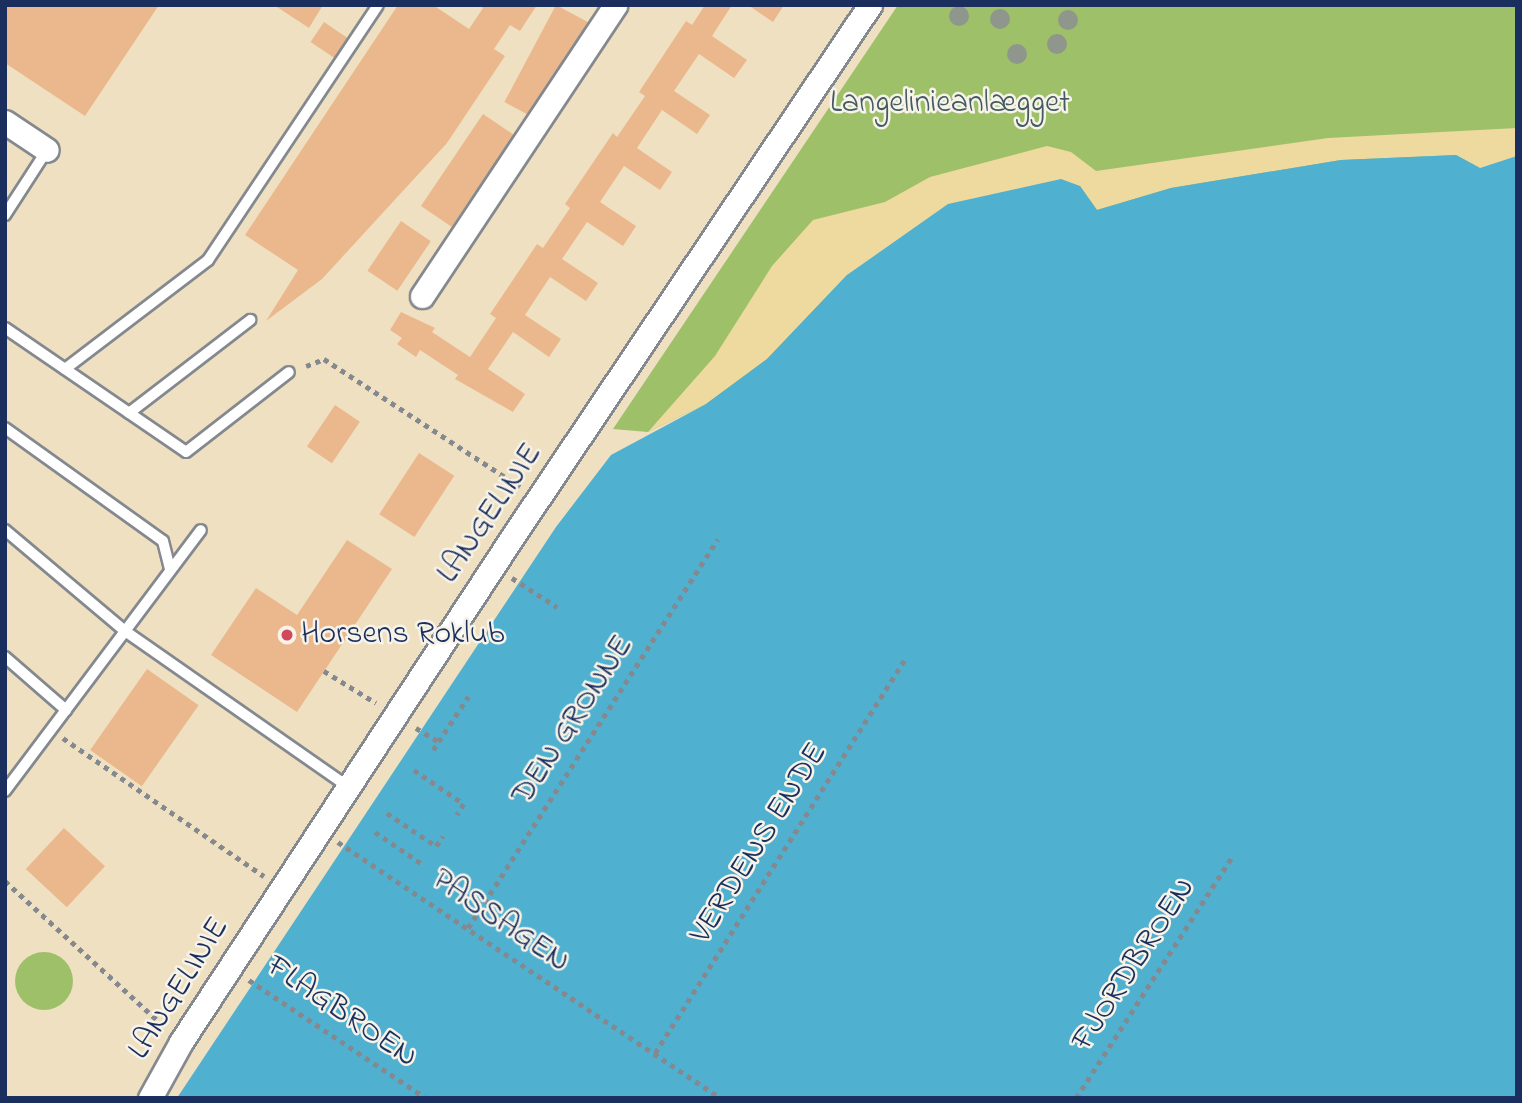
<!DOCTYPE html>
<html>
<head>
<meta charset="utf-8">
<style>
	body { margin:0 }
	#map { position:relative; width:1522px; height:1103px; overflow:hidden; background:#eee0c0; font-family:"Indie Flower",sans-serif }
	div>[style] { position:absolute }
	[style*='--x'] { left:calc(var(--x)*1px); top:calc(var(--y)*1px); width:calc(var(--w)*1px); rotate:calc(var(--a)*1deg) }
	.green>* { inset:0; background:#9ec069 }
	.round { border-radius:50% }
	.sand>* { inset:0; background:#eeda9e }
	.water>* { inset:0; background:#50b0cf }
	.building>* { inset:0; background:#ebb88e; transform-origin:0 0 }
	.path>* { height:4.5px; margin-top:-2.25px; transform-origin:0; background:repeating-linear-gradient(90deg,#84888f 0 5px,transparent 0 10px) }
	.roads { filter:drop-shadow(2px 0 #84888f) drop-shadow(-2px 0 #84888f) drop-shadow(0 2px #84888f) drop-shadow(0 -2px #84888f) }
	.lane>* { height:10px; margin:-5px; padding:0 5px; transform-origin:5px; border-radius:5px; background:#fff }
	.street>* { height:23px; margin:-11.5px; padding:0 11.5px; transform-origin:11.5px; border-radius:11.5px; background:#fff }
	.trees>* { width:20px; height:20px; margin:-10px; border-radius:50%; background:#8f968c }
	.dots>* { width:19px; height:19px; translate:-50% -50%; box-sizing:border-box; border:4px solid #f7f3e8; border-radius:50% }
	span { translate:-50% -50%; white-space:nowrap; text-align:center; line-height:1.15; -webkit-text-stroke:5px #f7f3e8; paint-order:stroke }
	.park-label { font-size:32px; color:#425a61 }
	.street-label { font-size:32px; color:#1b2f5e }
	.poi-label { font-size:32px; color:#1b2f5e }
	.left { translate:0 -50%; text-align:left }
	.frame { position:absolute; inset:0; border:7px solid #1b2f5e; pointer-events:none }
</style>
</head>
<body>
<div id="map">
	<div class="green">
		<i style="clip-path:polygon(898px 5px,1517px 5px,1517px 156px,706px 404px,648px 432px,613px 429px)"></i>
		<i class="round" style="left:15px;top:952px;width:58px;height:58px"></i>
	</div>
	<div class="sand">
		<i style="clip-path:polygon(1517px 128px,1517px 156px,1480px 168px,1456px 155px,1341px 160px,1171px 188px,1097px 210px,1080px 186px,847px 275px,767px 359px,706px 404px,648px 432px,715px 356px,772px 266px,813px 220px,885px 202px,930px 177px,1047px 146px,1071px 152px,1096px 171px,1328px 138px)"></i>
	</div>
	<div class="water">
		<i style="clip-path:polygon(1456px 155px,1480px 168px,1517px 156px,1517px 1098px,177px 1098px,556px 527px,611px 455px,706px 404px,767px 359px,847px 275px,948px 204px,1061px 179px,1080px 186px,1097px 210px,1171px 188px,1341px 160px)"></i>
	</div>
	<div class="building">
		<i style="clip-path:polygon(5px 5px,159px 5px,85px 116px,5px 63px)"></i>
		<i style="clip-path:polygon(274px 5px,323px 5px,309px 28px)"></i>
		<i style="clip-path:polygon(398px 5px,433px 5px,469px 29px,483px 8px,478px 5px,537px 5px,520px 31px,510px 25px,494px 49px,505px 56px,447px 143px,322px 279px,266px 321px,298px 270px,245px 235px)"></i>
		<i style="left:556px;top:5px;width:36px;height:110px;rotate:28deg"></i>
		<i style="clip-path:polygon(705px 5px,732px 5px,712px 36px,747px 60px,734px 78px,699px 54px,674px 91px,710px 115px,697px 134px,662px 110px,637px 148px,672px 172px,660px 190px,624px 166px,600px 202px,636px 226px,623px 246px,587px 222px,562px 259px,598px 283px,586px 301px,550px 277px,525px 315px,561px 339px,549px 357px,513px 332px,488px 369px,525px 394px,513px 412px,455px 379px,458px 375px,420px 350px,416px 357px,397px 344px,402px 338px,390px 330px,401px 312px,435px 328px,432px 332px,470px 357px,496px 318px,490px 314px,537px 244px,543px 248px,570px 208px,565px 204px,613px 133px,617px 137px,645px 96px,639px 92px,686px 21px,692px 25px)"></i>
		<i style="clip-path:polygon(748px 5px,784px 5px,773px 22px)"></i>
		<i style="left:324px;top:22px;width:32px;height:24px;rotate:34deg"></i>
		<i style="left:483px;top:114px;width:37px;height:111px;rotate:34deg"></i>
		<i style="left:401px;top:221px;width:36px;height:60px;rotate:34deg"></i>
		<i style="left:335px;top:405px;width:30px;height:50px;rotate:34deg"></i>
		<i style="left:419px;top:453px;width:42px;height:73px;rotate:33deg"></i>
		<i style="clip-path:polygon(347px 540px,392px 569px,297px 712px,211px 655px,256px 588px,297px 615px)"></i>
		<i style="left:147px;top:669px;width:63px;height:99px;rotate:35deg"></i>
		<i style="left:64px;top:828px;width:56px;height:56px;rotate:43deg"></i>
	</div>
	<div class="path">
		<i style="--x:306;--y:366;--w:19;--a:-21"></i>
		<i style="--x:324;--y:359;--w:234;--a:33.1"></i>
		<i style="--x:512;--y:578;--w:54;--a:32.8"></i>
		<i style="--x:324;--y:671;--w:61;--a:31.6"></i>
		<i style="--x:416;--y:728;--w:27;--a:31"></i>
		<i style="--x:63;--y:738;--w:244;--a:34.5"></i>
		<i style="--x:433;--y:750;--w:64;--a:-56.6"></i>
		<i style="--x:414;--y:770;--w:60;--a:34.2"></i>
		<i style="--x:464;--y:804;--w:13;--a:122"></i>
		<i style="--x:387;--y:813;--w:59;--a:34"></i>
		<i style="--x:436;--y:846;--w:12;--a:-55"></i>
		<i style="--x:375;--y:832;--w:59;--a:34"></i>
		<i style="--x:338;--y:842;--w:461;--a:33.8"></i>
		<i style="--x:5;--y:881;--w:217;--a:42.4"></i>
		<i style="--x:468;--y:928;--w:462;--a:-57.3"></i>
		<i style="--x:249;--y:980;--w:213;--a:33.7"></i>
		<i style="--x:655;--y:1053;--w:465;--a:-57.6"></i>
		<i style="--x:1076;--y:1098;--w:287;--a:-57.1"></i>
	</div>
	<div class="roads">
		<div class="lane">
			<i style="--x:5;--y:215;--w:77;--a:-57.1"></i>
			<i style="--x:5;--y:328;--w:219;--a:34.4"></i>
			<i style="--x:186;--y:452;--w:130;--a:-37.8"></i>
			<i style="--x:65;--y:369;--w:180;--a:-37.3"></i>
			<i style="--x:208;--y:260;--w:306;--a:-56.3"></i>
			<i style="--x:129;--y:413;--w:153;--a:-37.5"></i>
			<i style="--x:5;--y:428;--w:194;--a:35.6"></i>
			<i style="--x:163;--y:541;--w:30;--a:76"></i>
			<i style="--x:5;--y:530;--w:157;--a:40.1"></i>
			<i style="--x:125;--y:631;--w:273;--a:34.9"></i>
			<i style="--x:5;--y:657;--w:81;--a:41"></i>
			<i style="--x:5;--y:791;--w:326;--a:-53.1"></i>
		</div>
		<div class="street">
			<i style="--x:5;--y:122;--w:50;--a:33.7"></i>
			<i style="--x:422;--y:296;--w:349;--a:-56.4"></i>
			<i style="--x:150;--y:1098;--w:64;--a:-61"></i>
			<i style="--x:181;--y:1042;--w:609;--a:-56.73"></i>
			<i style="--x:515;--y:533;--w:636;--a:-56.09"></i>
		</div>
	</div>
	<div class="trees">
		<i style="left:959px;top:16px"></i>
		<i style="left:1000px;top:19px"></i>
		<i style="left:1068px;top:20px"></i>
		<i style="left:1057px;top:44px"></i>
		<i style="left:1017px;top:54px"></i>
	</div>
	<div class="dots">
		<i style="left:287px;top:635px;background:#d1495b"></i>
	</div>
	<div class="park-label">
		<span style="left:950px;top:104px">Langelinieanlægget</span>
	</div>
	<div class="street-label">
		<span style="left:491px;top:514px;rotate:-56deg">LANGELINIE</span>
		<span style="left:574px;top:721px;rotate:-57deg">DEN GRONNE</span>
		<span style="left:760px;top:844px;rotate:-58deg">VERDENS ENDE</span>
		<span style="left:500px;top:922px;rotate:34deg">PASSAGEN</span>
		<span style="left:1135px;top:965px;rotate:-57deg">FJORDBROEN</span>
		<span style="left:180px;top:989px;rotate:-58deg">LANGELINIE</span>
		<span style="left:341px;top:1013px;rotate:34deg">FLAGBROEN</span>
	</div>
	<div class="poi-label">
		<span class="left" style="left:301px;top:635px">Horsens Roklub</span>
	</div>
	<div class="frame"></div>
</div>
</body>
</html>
